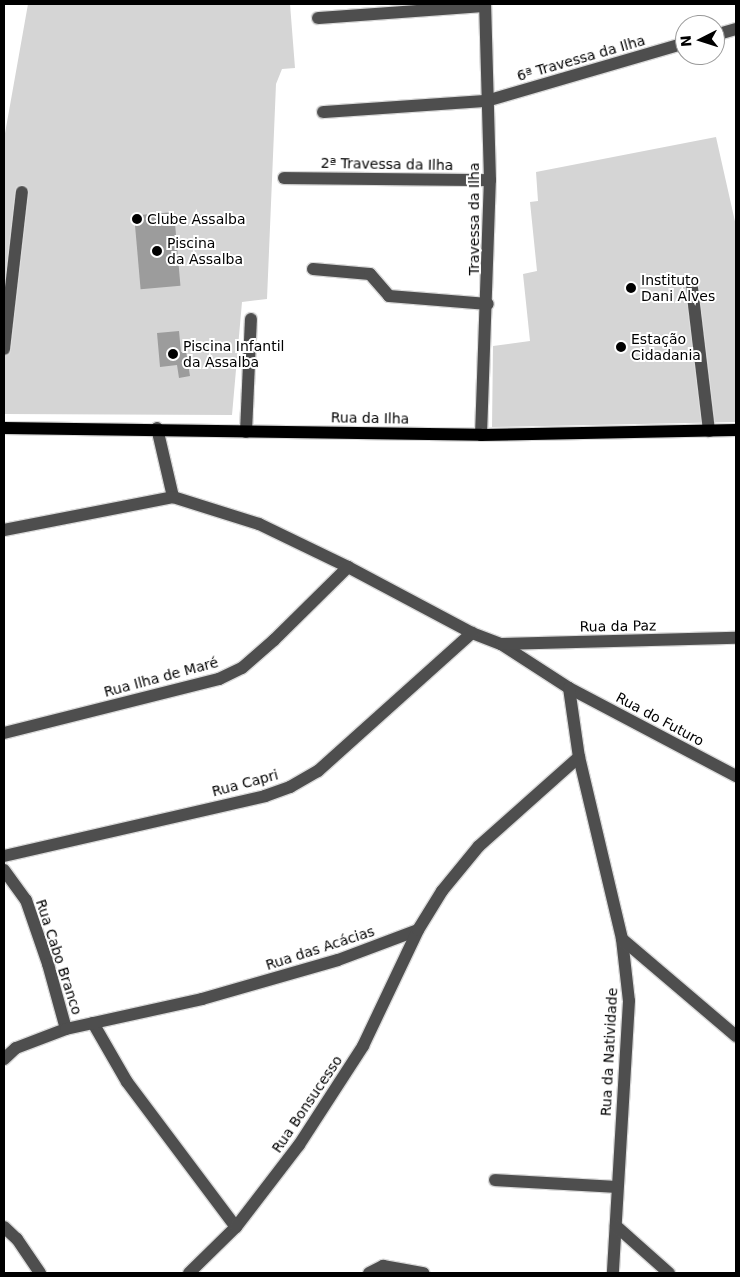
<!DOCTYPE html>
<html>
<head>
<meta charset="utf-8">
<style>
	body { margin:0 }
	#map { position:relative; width:740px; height:1277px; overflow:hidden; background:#fff; font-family:"DejaVu Sans",sans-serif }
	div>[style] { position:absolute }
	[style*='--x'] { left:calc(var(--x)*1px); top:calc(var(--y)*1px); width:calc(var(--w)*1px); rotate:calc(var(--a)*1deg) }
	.green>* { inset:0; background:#d5d5d5 }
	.water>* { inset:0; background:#9c9c9c; transform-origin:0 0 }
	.roads { filter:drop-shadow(1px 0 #dbdbdb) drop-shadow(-1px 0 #dbdbdb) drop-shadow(0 1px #dbdbdb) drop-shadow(0 -1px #dbdbdb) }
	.minor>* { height:12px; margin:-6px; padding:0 6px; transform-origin:6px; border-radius:6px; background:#4e4e4e }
	.major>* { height:12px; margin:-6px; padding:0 6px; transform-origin:6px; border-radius:6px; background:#000 }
	.dots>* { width:14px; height:14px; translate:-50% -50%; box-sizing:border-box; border:2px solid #fff; border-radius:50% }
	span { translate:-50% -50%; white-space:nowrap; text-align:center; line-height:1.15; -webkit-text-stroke:4px #fff; paint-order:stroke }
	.street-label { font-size:14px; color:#000 }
	.poi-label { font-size:14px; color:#000 }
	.left { translate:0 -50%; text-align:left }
	.frame { position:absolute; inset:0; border:5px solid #000; pointer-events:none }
	.north { position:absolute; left:675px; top:15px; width:50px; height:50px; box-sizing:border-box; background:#fff; border:1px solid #999; border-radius:50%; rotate:265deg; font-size:14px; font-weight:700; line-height:20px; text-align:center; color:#000 }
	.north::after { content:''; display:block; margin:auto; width:18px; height:22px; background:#000; clip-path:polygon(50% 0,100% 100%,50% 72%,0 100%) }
</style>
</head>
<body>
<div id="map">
	<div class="green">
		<i style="clip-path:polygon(28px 4px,290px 4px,295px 68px,282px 69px,276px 84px,267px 299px,242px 302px,232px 415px,4px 414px,4px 139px)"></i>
		<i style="clip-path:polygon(716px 137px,736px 226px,736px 422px,492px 427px,493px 346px,530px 341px,523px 274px,537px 271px,530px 202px,538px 201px,536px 172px)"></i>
	</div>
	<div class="water">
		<i style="left:174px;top:212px;width:74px;height:40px;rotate:85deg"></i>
		<i style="clip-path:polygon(179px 331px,181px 352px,186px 351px,190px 376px,179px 378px,177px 365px,160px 367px,157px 333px)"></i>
	</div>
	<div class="roads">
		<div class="minor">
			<i style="--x:318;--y:18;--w:167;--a:-4.1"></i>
			<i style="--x:715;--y:35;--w:22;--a:-16"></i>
			<i style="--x:323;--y:112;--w:163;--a:-3.9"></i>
			<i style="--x:486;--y:101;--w:207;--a:-16.2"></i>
			<i style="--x:284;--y:178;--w:206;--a:0.6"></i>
			<i style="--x:313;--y:269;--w:57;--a:5"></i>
			<i style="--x:370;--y:274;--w:29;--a:49"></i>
			<i style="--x:389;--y:296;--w:99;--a:4.6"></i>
			<i style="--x:692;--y:288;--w:144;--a:83.2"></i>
			<i style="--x:4;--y:349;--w:158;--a:-83.5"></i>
			<i style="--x:157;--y:428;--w:71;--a:76.9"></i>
			<i style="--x:173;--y:497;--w:90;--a:17.4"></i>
			<i style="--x:259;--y:524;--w:99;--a:25.8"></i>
			<i style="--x:348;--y:567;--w:140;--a:28"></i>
			<i style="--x:472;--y:633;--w:31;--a:21"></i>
			<i style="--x:501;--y:644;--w:81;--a:32.9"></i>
			<i style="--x:569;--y:688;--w:189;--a:27.8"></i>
			<i style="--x:246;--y:432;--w:113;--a:-87.5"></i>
			<i style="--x:481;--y:435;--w:255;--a:-88"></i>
			<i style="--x:490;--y:180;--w:176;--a:-91.6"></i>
			<i style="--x:4;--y:530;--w:172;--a:-11"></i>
			<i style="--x:501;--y:644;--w:235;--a:-1.5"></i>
			<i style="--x:569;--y:688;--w:70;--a:81.8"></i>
			<i style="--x:579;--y:757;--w:187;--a:76.7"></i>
			<i style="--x:622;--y:939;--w:62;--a:83.6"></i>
			<i style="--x:629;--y:1001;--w:272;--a:93.4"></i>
			<i style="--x:4;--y:733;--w:222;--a:-14.1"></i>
			<i style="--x:219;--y:679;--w:25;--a:-26"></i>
			<i style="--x:242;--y:668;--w:43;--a:-41.2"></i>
			<i style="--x:274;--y:640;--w:104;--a:-44.6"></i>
			<i style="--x:4;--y:856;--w:268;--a:-12.9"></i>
			<i style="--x:265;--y:796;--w:27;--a:-20"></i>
			<i style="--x:290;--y:787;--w:32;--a:-30"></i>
			<i style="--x:318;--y:771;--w:207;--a:-41.9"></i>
			<i style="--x:4;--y:870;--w:37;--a:54"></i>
			<i style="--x:26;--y:900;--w:68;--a:71"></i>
			<i style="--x:48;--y:964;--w:67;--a:74.5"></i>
			<i style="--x:622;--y:939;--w:150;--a:40.4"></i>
			<i style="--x:93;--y:1023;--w:68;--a:60"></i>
			<i style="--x:127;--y:1082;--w:181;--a:53.1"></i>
			<i style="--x:4;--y:1059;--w:16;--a:-43"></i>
			<i style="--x:16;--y:1048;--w:53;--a:-20.8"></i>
			<i style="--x:66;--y:1029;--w:139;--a:-12.4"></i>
			<i style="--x:202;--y:999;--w:141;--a:-16"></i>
			<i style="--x:338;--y:960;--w:85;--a:-20.6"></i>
			<i style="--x:495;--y:1180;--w:121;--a:3.3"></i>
			<i style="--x:616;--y:1226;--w:71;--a:41.6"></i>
			<i style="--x:4;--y:1227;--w:18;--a:43"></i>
			<i style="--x:17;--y:1239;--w:41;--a:55.9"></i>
			<i style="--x:189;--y:1273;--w:66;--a:-44.4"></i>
			<i style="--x:236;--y:1227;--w:103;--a:-52.5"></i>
			<i style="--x:299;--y:1145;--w:118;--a:-57.1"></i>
			<i style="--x:363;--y:1046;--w:128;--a:-64.6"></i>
			<i style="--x:418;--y:930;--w:46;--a:-58.4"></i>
			<i style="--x:442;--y:891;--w:58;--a:-50.6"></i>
			<i style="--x:479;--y:846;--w:134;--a:-41.7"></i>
			<i style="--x:369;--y:1273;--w:16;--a:-27"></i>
			<i style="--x:383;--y:1266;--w:41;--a:9.9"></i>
		</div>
		<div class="major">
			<i style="--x:4;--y:428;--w:477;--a:0.8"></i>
			<i style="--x:481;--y:435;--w:255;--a:-1.1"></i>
		</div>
	</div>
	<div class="dots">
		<i style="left:137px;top:219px;background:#000"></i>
		<i style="left:157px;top:251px;background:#000"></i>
		<i style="left:631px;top:288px;background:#000"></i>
		<i style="left:621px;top:347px;background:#000"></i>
		<i style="left:173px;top:354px;background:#000"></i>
	</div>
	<div class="street-label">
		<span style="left:581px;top:58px;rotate:-16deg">6ª Travessa da Ilha</span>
		<span style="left:387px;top:164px;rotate:1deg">2ª Travessa da Ilha</span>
		<span style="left:474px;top:219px;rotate:-90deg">Travessa da Ilha</span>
		<span style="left:370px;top:418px;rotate:1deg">Rua da Ilha</span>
		<span style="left:618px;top:626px;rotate:-1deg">Rua da Paz</span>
		<span style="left:161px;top:677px;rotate:-15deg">Rua Ilha de Maré</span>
		<span style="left:660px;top:719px;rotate:28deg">Rua do Futuro</span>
		<span style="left:245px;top:783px;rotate:-15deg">Rua Capri</span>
		<span style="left:320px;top:948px;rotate:-18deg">Rua das Acácias</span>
		<span style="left:59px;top:957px;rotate:72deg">Rua Cabo Branco</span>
		<span style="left:609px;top:1052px;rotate:-87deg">Rua da Natividade</span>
		<span style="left:307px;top:1104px;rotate:-56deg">Rua Bonsucesso</span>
	</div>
	<div class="poi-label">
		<span class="left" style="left:147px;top:219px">Clube Assalba</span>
		<span class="left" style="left:167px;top:251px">Piscina<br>da Assalba</span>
		<span class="left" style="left:641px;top:288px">Instituto<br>Dani Alves</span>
		<span class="left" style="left:631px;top:347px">Estação<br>Cidadania</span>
		<span class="left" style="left:183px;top:354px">Piscina Infantil<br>da Assalba</span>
	</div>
	<div class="frame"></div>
	<div class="north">N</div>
</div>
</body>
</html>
